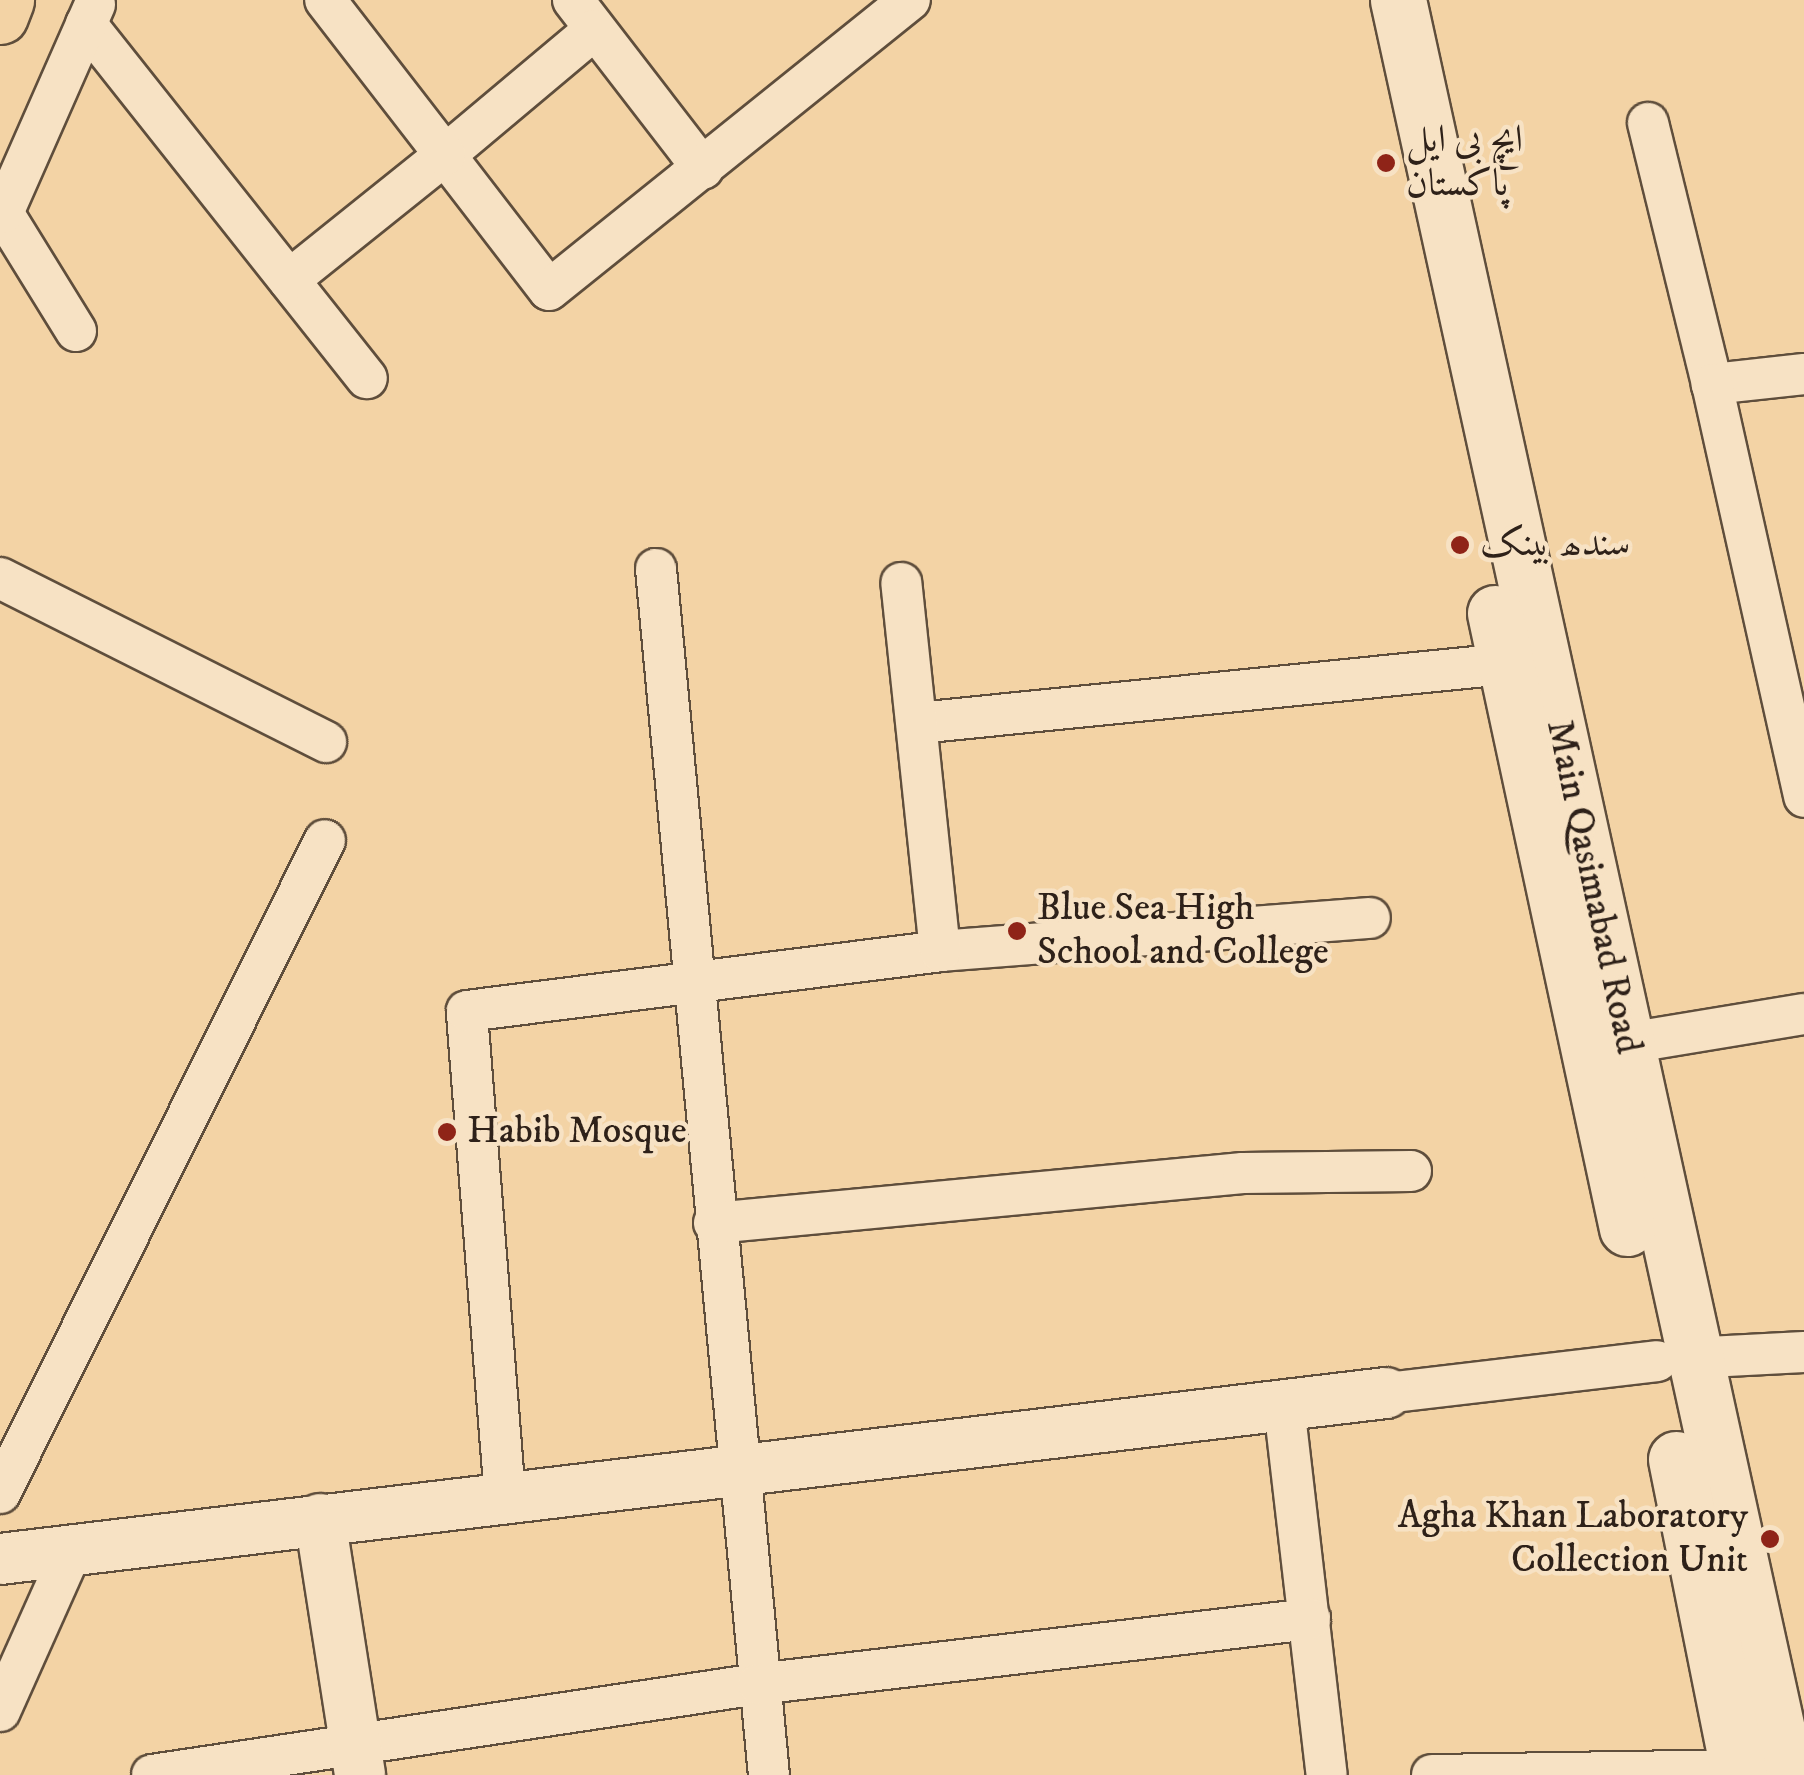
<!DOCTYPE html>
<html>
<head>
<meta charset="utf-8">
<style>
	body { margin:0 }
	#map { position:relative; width:1804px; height:1775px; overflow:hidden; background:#f3d3a5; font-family:"IM FELL DW Pica",Amiri,serif }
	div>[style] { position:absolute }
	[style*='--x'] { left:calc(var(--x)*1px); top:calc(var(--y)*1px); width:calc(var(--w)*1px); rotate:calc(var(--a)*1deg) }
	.roads { filter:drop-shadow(2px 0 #5f4e3c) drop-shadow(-2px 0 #5f4e3c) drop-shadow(0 2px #5f4e3c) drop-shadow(0 -2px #5f4e3c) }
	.minor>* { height:40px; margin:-20px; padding:0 20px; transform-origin:20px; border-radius:20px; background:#f7e2c4 }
	.tertiary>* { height:50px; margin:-25px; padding:0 25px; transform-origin:25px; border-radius:25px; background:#f7e2c4 }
	.secondary>* { height:55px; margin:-27.5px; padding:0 27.5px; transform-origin:27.5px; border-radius:27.5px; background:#f7e2c4 }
	.primary>* { height:55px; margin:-27.5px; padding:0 27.5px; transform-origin:27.5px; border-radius:27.5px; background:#f3d3a5 }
	.dots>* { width:28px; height:28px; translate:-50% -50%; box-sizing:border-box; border:5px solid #f7e2c4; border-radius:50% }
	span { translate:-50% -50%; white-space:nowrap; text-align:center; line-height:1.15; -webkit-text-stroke:9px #f7e2c4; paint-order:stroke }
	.poi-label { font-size:38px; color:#2e2119 }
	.left { translate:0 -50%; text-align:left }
	.right { translate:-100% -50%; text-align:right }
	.street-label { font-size:38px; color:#2e2119 }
</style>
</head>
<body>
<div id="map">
	<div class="roads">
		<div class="minor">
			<i style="--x:573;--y:0;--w:213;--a:52.4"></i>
			<i style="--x:86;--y:24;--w:452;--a:51.6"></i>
			<i style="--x:594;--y:30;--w:194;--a:140"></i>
			<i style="--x:445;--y:155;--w:170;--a:52.4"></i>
			<i style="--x:549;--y:290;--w:463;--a:-38.8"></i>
			<i style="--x:1648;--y:123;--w:269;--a:76.2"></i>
			<i style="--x:289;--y:280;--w:200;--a:-38.7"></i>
			<i style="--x:445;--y:155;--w:196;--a:-127.7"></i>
			<i style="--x:76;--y:331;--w:139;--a:-121.7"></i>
			<i style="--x:3;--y:213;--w:228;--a:-66.2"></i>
			<i style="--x:1804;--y:374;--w:93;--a:173.8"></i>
			<i style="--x:1712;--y:384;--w:423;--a:77.4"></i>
			<i style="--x:656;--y:569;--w:1211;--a:84.65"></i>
			<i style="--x:0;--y:578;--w:365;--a:26.7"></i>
			<i style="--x:918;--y:723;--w:590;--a:-5.74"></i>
			<i style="--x:940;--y:951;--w:431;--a:-4.4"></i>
			<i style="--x:1628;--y:1043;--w:178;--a:-9.4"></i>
			<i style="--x:714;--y:1223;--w:531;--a:-5.4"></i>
			<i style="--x:1243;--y:1173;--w:168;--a:-0.7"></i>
			<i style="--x:1689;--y:1358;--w:115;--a:-3"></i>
			<i style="--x:1386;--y:1393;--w:273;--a:-6.7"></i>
			<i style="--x:1284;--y:1406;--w:371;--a:83.4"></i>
			<i style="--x:0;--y:1493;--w:729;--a:-63.54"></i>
			<i style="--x:505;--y:1497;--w:487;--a:-94.5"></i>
			<i style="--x:467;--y:1011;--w:477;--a:-7.2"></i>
			<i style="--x:940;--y:951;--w:370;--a:-96"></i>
			<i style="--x:0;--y:1711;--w:174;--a:-65.9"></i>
			<i style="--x:152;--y:1775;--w:613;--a:-8.54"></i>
			<i style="--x:758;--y:1684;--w:556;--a:-6.72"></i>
			<i style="--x:1432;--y:1775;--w:305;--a:-0.9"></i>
		</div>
		<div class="tertiary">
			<i style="--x:320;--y:1519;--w:259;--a:81.1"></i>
			<i style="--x:0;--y:1559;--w:1396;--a:-6.83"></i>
		</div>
		<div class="secondary">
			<i style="--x:1398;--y:0;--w:1817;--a:77.64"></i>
			<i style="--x:1495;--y:613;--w:629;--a:77.89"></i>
			<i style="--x:1676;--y:1459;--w:322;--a:78.7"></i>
		</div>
		<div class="primary">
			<i style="--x:0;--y:16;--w:17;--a:-69"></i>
		</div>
	</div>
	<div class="dots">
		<i style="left:1386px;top:163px;background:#8f2418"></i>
		<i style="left:1460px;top:545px;background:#8f2418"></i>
		<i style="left:1017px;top:931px;background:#8f2418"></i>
		<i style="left:447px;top:1132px;background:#8f2418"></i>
		<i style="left:1770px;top:1539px;background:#8f2418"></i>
	</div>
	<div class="poi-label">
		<span class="left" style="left:1406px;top:163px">ایچ بی ایل<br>پاکستان</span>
		<span class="left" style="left:1480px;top:545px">سندھ بینک</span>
		<span class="left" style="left:1037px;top:931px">Blue Sea High<br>School and College</span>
		<span class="left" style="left:467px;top:1132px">Habib Mosque</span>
		<span class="right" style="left:1748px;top:1539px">Agha Khan Laboratory<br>Collection Unit</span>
	</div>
	<div class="street-label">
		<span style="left:1593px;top:887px;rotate:78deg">Main Qasimabad Road</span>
	</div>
</div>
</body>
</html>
